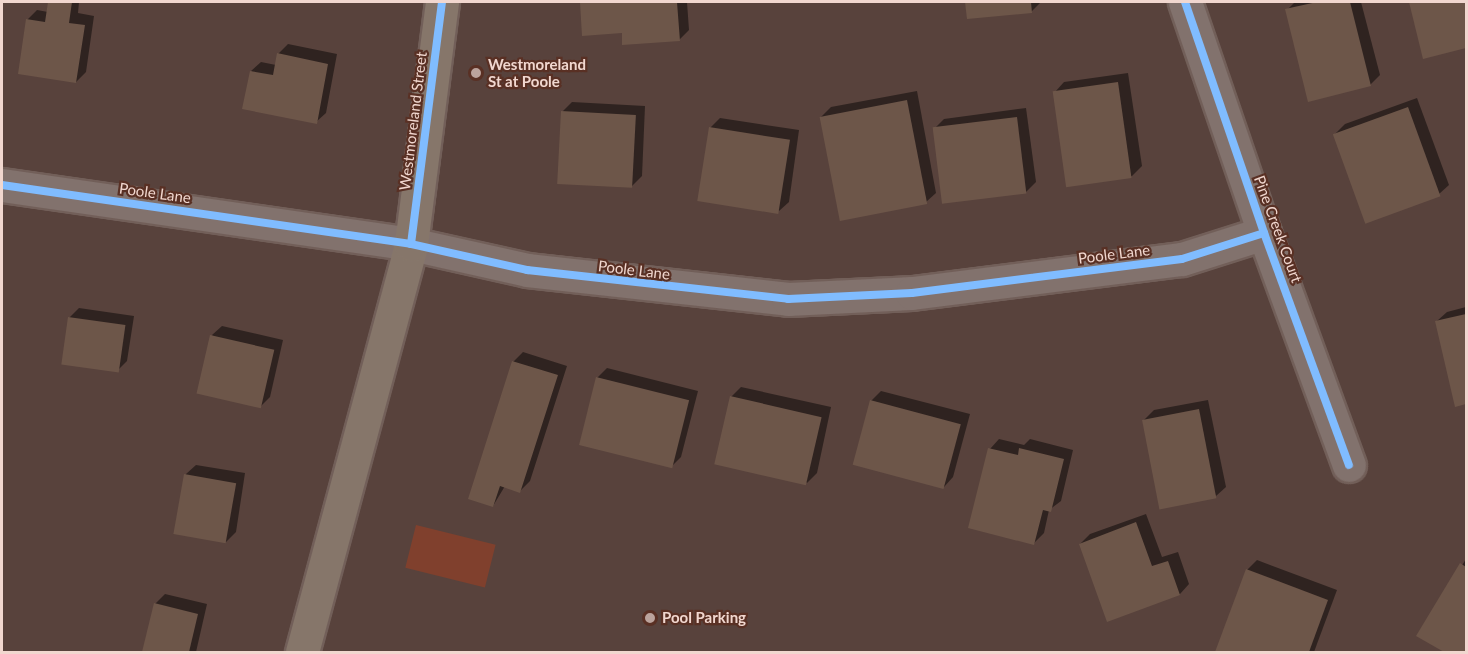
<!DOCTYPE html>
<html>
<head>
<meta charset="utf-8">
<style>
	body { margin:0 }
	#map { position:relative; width:1468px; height:654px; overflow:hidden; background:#58423c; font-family:Lato,sans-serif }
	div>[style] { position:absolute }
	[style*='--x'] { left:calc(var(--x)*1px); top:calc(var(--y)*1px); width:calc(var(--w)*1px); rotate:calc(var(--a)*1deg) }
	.green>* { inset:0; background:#80402d; transform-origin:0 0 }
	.shadow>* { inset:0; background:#0007 }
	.building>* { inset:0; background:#6d5649; transform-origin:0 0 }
	.roads { filter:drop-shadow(2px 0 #725f59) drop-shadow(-2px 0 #725f59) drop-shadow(0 2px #725f59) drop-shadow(0 -2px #725f59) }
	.minor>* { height:33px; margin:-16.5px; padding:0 16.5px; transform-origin:16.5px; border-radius:16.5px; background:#82726d }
	.major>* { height:33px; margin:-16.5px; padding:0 16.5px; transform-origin:16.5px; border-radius:16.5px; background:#86766a }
	.cycleway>* { height:8px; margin:-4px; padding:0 4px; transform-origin:4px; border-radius:4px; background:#80bcff }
	.dots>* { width:16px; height:16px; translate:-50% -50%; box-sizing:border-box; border:3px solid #593024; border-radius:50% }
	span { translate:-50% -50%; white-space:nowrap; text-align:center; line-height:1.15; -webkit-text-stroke:4.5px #593024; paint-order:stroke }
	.poi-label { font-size:15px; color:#f1d7cf; font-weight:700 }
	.left { translate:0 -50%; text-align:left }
	.street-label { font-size:15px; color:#f1d7cf }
	.frame { position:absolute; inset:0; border:3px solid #f1d7cf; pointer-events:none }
</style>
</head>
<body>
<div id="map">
	<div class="green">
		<i style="left:416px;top:525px;width:82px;height:44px;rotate:14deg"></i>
	</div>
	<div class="shadow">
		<i style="clip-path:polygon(49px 2px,79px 2px,78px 13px,94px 16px,86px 72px,76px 82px,27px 20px,37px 10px,48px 12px)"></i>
		<i style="clip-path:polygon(582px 2px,687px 2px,689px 30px,679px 40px,624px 32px,583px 34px)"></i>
		<i style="clip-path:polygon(966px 2px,1041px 2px,1031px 12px,968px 18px)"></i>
		<i style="clip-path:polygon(1295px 2px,1361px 2px,1380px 75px,1370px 85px,1287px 10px)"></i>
		<i style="clip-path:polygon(1410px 2px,1466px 2px,1466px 46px,1424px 57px)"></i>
		<i style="clip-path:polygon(288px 44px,337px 54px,326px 113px,316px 122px,251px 71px,261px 62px,276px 65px,278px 54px)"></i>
		<i style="clip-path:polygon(1128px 73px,1142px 166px,1132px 176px,1069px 186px,1055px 92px,1064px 82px)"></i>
		<i style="clip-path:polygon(917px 91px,936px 193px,926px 202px,821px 117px,831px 107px)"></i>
		<i style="clip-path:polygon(1417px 98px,1449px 185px,1439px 194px,1366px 221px,1335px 134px,1345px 124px)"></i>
		<i style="clip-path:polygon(572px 102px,645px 106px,642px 176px,632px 186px,562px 112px)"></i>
		<i style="clip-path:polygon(1026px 108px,1036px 182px,1026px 192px,934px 129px,944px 119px)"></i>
		<i style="clip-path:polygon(720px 118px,799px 130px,789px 202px,779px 211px,710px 128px)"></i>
		<i style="clip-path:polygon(1466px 307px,1466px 403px,1456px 405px,1437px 321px,1447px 312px)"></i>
		<i style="clip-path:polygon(79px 308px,134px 316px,127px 361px,117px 371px,69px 318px)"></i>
		<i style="clip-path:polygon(222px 326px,283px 340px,270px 397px,260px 407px,212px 335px)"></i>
		<i style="clip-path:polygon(523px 352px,567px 366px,530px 481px,520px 491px,505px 486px,493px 506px,513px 362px)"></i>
		<i style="clip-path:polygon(607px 368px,698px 391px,681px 457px,671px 467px,597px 378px)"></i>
		<i style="clip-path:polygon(741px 387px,831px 407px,817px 473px,807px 483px,731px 397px)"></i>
		<i style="clip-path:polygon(881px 391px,970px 414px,953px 477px,944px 487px,871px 401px)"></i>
		<i style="clip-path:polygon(1208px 400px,1226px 487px,1216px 496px,1144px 420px,1154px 410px)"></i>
		<i style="clip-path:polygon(999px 439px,1024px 445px,1030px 439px,1073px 450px,1061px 501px,1049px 510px,1044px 533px,1034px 543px,990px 449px)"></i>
		<i style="clip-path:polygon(196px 465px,245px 473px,236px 532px,226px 542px,176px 533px,186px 474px)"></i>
		<i style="clip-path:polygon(1146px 514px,1162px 557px,1178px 552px,1189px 584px,1180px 594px,1108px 620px,1080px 544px,1090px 534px)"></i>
		<i style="clip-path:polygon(1466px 559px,1466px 652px,1447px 652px,1418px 635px)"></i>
		<i style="clip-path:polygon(1257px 560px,1337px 590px,1314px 652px,1217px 651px,1247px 570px)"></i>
		<i style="clip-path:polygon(165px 594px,207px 604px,196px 652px,144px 652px,155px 604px)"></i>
	</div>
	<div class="building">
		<i style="clip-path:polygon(48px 2px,72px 2px,69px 23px,85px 25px,76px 83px,18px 74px,26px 19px,45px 22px)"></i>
		<i style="clip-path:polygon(580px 2px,677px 2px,680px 41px,622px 45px,622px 33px,582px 36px)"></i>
		<i style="clip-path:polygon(965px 2px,1031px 2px,1032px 13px,967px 19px)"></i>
		<i style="clip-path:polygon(1317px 2px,1350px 2px,1371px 86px,1308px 102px,1285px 9px)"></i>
		<i style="clip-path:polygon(1409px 2px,1466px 2px,1466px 48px,1423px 59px)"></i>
		<i style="clip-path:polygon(277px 53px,328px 64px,317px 124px,242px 109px,250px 71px,273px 75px)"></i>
		<i style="left:1118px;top:82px;width:97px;height:66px;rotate:82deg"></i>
		<i style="left:907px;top:100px;width:106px;height:89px;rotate:79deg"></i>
		<i style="left:1408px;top:107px;width:95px;height:80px;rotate:70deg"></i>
		<i style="left:561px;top:111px;width:75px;height:73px;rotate:3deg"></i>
		<i style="left:1017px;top:117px;width:77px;height:85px;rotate:83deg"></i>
		<i style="left:709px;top:127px;width:82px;height:75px;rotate:9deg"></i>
		<i style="clip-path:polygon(1466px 314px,1466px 404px,1455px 407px,1435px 321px)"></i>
		<i style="left:68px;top:317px;width:58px;height:48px;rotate:8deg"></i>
		<i style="left:210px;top:335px;width:66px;height:60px;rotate:13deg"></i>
		<i style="clip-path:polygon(512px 361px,558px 375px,520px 493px,500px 486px,493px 507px,468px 499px)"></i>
		<i style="left:596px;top:377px;width:96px;height:70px;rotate:14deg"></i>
		<i style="left:730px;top:396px;width:94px;height:70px;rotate:13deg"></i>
		<i style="left:870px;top:400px;width:94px;height:67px;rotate:15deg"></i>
		<i style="left:1199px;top:409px;width:91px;height:58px;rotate:79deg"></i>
		<i style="clip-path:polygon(988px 448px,1018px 455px,1019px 448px,1064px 459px,1051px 512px,1043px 510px,1034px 545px,968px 528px)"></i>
		<i style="left:184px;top:474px;width:53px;height:61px;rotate:10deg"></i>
		<i style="clip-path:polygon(1136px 522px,1152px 566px,1168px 561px,1180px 595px,1107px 622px,1079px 544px)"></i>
		<i style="clip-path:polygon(1460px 563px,1466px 567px,1466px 652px,1444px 652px,1416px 636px)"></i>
		<i style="clip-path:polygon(1246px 569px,1328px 600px,1309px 652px,1215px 652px)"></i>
		<i style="clip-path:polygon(154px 603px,198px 614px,189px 652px,142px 652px)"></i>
	</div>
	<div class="roads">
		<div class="minor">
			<i style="--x:1185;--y:2;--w:244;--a:71.1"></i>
			<i style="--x:1264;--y:233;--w:247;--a:69.9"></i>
			<i style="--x:2;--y:185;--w:413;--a:8.2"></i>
			<i style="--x:411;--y:244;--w:119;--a:12.6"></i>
			<i style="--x:527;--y:270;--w:263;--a:6.3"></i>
			<i style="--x:788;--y:299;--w:124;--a:-2.8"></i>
			<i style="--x:912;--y:293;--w:272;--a:-7.2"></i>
			<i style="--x:1182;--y:259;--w:86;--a:-17.6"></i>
		</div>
		<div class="major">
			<i style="--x:302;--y:652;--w:422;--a:-75"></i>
			<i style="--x:411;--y:244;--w:244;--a:-82.7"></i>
		</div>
	</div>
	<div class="cycleway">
		<i style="--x:1185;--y:2;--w:244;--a:71.1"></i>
		<i style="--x:1264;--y:233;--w:247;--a:69.9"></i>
		<i style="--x:2;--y:185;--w:413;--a:8.2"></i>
		<i style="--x:411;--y:244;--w:119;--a:12.6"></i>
		<i style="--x:527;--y:270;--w:263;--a:6.3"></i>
		<i style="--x:788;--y:299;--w:124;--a:-2.8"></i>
		<i style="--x:912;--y:293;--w:272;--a:-7.2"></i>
		<i style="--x:1182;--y:259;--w:86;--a:-17.6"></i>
		<i style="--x:411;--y:244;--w:244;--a:-82.7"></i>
	</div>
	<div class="dots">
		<i style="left:476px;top:73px;background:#bba39c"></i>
		<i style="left:650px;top:618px;background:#bba39c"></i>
	</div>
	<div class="poi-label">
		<span class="left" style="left:488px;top:73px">Westmoreland<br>St at Poole</span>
		<span class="left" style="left:662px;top:618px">Pool Parking</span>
	</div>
	<div class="street-label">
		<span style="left:413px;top:121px;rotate:-83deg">Westmoreland Street</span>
		<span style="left:155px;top:193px;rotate:8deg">Poole Lane</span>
		<span style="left:1278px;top:229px;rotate:70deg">Pine Creek Court</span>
		<span style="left:1114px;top:254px;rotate:-7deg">Poole Lane</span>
		<span style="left:634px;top:270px;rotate:7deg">Poole Lane</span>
	</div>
	<div class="frame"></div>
</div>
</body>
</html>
